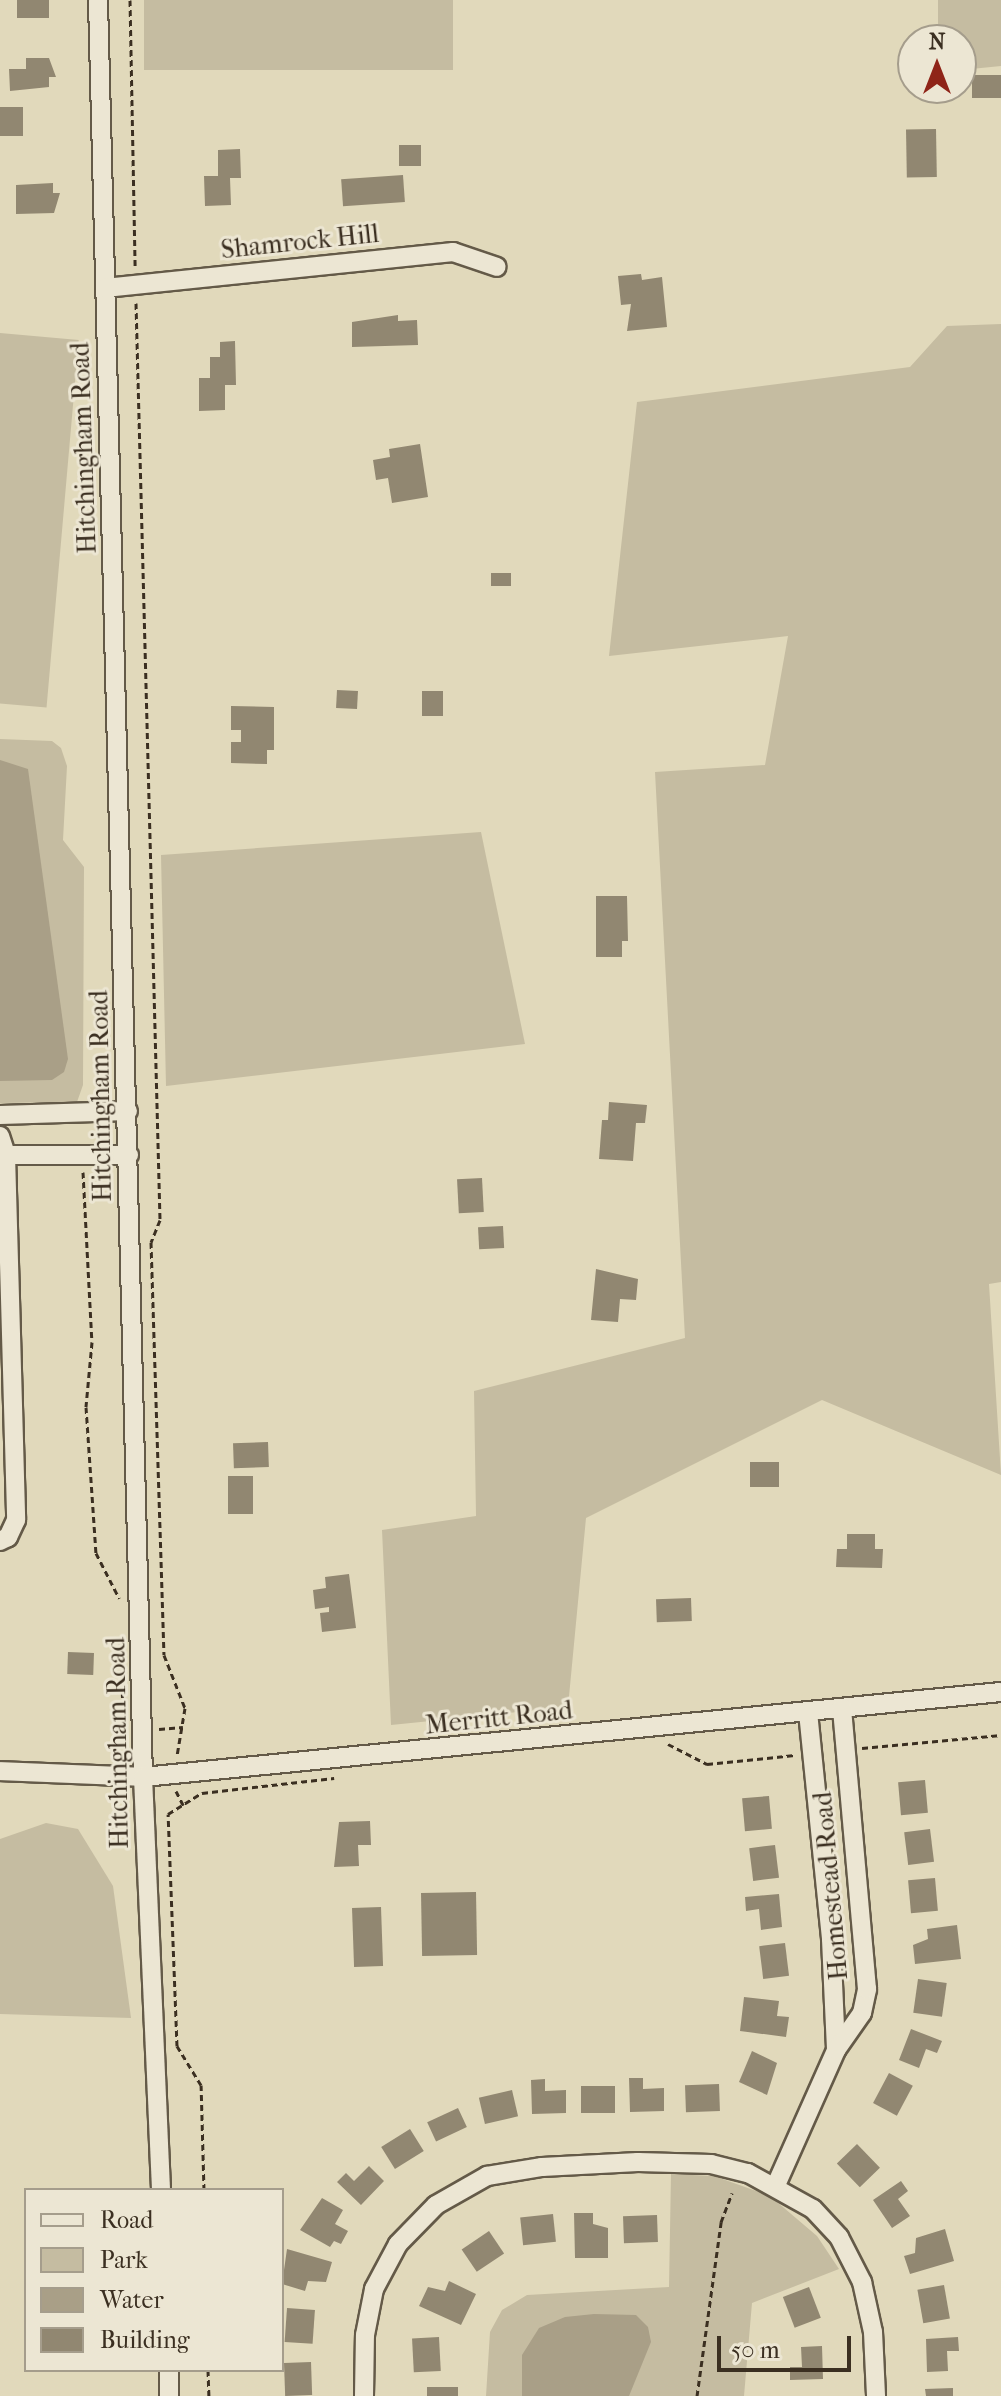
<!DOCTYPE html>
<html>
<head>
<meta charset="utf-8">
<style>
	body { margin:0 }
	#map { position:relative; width:1001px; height:2396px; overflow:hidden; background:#e1d9bb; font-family:"IM FELL French Canon",serif }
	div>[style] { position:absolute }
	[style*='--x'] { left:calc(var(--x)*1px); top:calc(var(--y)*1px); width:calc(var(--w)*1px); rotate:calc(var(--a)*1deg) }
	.green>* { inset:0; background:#c5bca1; transform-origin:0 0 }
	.water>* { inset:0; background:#a99f87 }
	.building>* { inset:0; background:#918771; transform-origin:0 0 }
	.path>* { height:3px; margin-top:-1.5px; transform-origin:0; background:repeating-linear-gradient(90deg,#3b2f21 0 6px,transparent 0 10px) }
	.roads { filter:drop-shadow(2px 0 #645a48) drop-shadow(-2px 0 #645a48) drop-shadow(0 2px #645a48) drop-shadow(0 -2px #645a48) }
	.minor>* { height:18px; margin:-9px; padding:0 9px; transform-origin:9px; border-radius:9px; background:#ece6d3 }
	span { translate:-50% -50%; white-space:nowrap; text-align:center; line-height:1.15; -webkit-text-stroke:6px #ece6d3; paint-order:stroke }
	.street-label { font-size:26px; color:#3b2f21 }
	.legend { position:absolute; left:24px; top:2188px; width:260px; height:184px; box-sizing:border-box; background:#ece6d3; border:2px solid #a59d8c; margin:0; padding:10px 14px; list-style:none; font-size:24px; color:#3b2f21 }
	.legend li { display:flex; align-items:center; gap:16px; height:40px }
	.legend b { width:40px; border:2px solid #a59d8c }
	.north { position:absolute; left:897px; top:24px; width:80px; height:80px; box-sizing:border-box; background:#ece6d3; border:2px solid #a59d8c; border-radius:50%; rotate:0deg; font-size:22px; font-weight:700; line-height:32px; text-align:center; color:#3b2f21 }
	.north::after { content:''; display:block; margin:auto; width:28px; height:36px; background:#8f2418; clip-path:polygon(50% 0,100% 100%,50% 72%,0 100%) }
	.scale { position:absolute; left:717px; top:2336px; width:134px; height:36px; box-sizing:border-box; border:4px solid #3b2f21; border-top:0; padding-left:10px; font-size:24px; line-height:28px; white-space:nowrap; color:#3b2f21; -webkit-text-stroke:6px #ece6d3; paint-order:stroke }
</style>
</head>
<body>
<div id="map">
	<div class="green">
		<i style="left:144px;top:0;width:309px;height:70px"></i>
		<i style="clip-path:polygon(938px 0,1001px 0,1001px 66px,961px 70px,961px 40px,938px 40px)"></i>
		<i style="clip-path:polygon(1001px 324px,1001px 1282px,989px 1284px,1001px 1475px,822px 1400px,586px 1518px,568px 1707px,391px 1725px,382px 1530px,476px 1516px,474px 1391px,685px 1338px,655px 772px,765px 765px,788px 636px,609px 656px,637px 402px,910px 367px,947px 326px)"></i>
		<i style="left:0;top:333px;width:79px;height:369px;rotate:5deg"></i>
		<i style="clip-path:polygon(0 739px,52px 741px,61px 748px,67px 766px,63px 840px,84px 867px,83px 1085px,77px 1102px,0 1103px)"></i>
		<i style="clip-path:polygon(481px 832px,525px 1044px,166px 1086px,161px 855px)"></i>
		<i style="clip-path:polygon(46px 1823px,78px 1829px,113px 1886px,131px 2018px,0 2014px,0 1839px)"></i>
		<i style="clip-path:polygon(671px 2174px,714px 2176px,770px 2196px,817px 2236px,839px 2269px,752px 2303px,744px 2396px,486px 2396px,490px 2332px,502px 2310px,527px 2295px,669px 2287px)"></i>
	</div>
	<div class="water">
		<i style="clip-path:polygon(0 760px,28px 769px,68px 1059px,64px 1072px,52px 1080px,0 1081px)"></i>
		<i style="clip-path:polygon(594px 2314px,636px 2315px,648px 2327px,651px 2342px,629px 2396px,522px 2396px,522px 2355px,539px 2328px,565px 2317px)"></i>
	</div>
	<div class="building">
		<i style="left:17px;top:0;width:32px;height:18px"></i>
		<i style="clip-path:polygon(26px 58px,49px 58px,56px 77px,49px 77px,49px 87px,10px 91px,9px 69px,26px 69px)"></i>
		<i style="left:1001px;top:75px;width:23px;height:29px;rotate:90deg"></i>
		<i style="left:0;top:107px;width:23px;height:29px"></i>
		<i style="left:936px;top:129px;width:48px;height:30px;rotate:89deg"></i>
		<i style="left:399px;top:145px;width:22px;height:21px"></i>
		<i style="clip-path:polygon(240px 149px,241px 178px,230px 178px,231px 205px,205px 206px,204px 176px,218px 176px,218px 150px)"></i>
		<i style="left:403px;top:175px;width:27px;height:62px;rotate:86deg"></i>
		<i style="clip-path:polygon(53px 183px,53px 193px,60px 193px,54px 213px,16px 214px,16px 185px)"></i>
		<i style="clip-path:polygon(641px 274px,642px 280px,662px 277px,667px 327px,627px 331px,631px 304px,621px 305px,618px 276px)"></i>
		<i style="clip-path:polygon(398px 315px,398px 321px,417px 320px,418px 345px,352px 347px,352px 322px)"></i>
		<i style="clip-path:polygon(235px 341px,236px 385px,225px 385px,225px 410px,199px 411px,199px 378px,210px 378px,210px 357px,220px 357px,220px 342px)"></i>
		<i style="clip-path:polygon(420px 444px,428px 497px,392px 503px,388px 478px,376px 480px,373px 460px,390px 457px,389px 449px)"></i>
		<i style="left:491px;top:573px;width:20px;height:13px"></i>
		<i style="left:337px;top:690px;width:21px;height:18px;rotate:3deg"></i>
		<i style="left:422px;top:691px;width:21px;height:25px"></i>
		<i style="clip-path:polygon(231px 706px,274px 707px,274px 750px,267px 750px,267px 764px,231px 763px,231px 742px,241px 742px,241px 730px,231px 730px)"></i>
		<i style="clip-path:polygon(596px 896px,627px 896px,628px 941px,622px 941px,622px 957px,596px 957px)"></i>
		<i style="clip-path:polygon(609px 1102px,647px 1105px,645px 1123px,636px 1123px,633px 1161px,599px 1159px,602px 1120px,608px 1120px)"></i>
		<i style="left:482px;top:1178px;width:34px;height:25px;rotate:87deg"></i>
		<i style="left:503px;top:1226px;width:22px;height:25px;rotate:87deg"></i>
		<i style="clip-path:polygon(596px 1269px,638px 1279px,636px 1300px,620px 1299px,618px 1322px,591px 1320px)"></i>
		<i style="left:268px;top:1442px;width:25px;height:35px;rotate:88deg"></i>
		<i style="left:750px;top:1462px;width:29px;height:25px"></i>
		<i style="left:228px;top:1476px;width:25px;height:38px"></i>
		<i style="clip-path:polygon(847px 1534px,875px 1534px,875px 1549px,883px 1549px,882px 1568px,836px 1567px,837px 1549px,847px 1549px)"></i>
		<i style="clip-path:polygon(349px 1574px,356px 1628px,322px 1632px,320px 1613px,329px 1612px,329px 1607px,315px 1609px,313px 1590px,326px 1588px,325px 1577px)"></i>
		<i style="left:691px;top:1598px;width:23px;height:35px;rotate:88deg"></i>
		<i style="left:68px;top:1652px;width:26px;height:22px;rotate:2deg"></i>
		<i style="left:925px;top:1780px;width:33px;height:27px;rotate:85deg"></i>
		<i style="left:769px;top:1796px;width:33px;height:27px;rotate:85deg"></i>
		<i style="clip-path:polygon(370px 1821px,371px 1845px,358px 1845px,359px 1866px,334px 1867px,339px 1822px)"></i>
		<i style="left:930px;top:1829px;width:33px;height:26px;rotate:83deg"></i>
		<i style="left:775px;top:1845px;width:33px;height:26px;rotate:83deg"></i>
		<i style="left:935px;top:1878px;width:33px;height:27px;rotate:85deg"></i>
		<i style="left:476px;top:1892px;width:63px;height:55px;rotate:89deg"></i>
		<i style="clip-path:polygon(779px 1894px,782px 1927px,761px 1930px,759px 1909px,746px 1911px,745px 1897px)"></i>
		<i style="left:381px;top:1907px;width:59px;height:29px;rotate:88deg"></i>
		<i style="clip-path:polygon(957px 1925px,961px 1959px,915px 1964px,913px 1945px,928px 1939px,927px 1929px)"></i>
		<i style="left:785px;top:1943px;width:33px;height:26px;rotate:83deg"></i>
		<i style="left:918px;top:1979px;width:29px;height:34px;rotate:8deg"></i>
		<i style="clip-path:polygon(744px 1997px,779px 2001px,777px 2016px,789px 2017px,786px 2037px,740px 2031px)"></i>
		<i style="clip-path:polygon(911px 2029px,942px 2041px,937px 2053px,926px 2049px,919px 2068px,899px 2060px)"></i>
		<i style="clip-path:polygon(752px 2051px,777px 2063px,767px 2095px,739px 2082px)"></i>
		<i style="left:889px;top:2073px;width:27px;height:34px;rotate:28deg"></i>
		<i style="clip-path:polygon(629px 2078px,643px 2078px,643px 2089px,664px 2088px,664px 2111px,630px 2112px)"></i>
		<i style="clip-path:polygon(545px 2079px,545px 2091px,566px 2090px,566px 2113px,532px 2114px,531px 2080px)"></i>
		<i style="left:719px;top:2084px;width:27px;height:34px;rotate:88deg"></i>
		<i style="left:581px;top:2086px;width:34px;height:27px"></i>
		<i style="left:512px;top:2090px;width:27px;height:34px;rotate:77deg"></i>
		<i style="left:458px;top:2108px;width:21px;height:34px;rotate:65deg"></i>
		<i style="left:410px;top:2129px;width:26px;height:34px;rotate:58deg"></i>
		<i style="left:857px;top:2144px;width:33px;height:28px;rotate:46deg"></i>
		<i style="clip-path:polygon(369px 2166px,384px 2181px,361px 2205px,337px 2182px,346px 2173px,354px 2181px)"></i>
		<i style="clip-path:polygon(901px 2181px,908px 2191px,898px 2199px,910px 2216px,892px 2228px,873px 2200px)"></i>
		<i style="clip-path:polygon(322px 2198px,343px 2210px,335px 2224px,348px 2231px,341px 2244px,334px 2241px,330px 2247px,300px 2230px)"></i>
		<i style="clip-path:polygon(574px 2213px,593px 2213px,593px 2224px,608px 2228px,608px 2258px,575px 2258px)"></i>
		<i style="left:553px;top:2214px;width:28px;height:33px;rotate:84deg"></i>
		<i style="left:657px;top:2215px;width:27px;height:34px;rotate:88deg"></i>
		<i style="clip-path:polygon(945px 2229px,954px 2261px,910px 2274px,904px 2256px,915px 2253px,916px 2238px)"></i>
		<i style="left:489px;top:2231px;width:27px;height:33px;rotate:56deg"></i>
		<i style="clip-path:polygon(287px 2249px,332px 2262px,326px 2282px,308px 2281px,305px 2291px,282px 2284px)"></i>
		<i style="clip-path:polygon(449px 2281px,476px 2294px,461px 2325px,419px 2306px,428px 2287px,445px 2291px)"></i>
		<i style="left:944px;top:2285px;width:34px;height:27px;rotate:80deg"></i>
		<i style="left:809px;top:2287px;width:33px;height:28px;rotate:69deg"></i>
		<i style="left:287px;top:2308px;width:28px;height:34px;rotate:4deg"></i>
		<i style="left:439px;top:2337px;width:34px;height:27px;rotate:87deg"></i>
		<i style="clip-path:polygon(958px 2337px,959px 2351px,947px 2351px,948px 2371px,927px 2372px,926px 2339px)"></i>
		<i style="clip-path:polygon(822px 2346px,823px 2379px,790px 2380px,790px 2367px,802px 2367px,801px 2347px)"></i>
		<i style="left:311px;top:2362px;width:33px;height:27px;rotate:88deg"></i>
		<i style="left:458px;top:2387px;width:9px;height:31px;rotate:90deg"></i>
		<i style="clip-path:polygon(953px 2388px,953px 2396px,926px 2396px,925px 2389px)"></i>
	</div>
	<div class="path">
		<i style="--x:130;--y:0;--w:267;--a:88.9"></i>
		<i style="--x:136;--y:303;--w:917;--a:88.5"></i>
		<i style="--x:160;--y:1220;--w:24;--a:112"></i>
		<i style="--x:151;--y:1242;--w:413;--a:88.2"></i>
		<i style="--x:164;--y:1655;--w:57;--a:68.4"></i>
		<i style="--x:185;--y:1708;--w:49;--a:99.5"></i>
		<i style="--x:83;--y:1172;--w:170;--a:87"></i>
		<i style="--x:92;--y:1342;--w:65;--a:95.3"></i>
		<i style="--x:86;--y:1407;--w:146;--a:86.1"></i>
		<i style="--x:96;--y:1553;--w:51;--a:62.9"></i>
		<i style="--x:120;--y:1642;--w:89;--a:87.4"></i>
		<i style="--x:159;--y:1729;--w:24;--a:-5"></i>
		<i style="--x:668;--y:1744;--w:44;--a:27.1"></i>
		<i style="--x:707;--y:1764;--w:88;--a:-5.8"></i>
		<i style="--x:862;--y:1748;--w:140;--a:-5.3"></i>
		<i style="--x:176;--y:1791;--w:16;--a:63"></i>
		<i style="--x:204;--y:2190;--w:105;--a:-91.6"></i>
		<i style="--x:201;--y:2085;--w:46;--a:-121.6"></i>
		<i style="--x:177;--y:2046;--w:232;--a:-92.2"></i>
		<i style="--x:168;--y:1814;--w:40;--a:-32"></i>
		<i style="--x:202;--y:1793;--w:133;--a:-6.5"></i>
		<i style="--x:208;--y:2370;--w:26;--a:88"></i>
		<i style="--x:697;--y:2396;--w:176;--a:-82.1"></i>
		<i style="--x:721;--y:2222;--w:31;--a:-69"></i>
	</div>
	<div class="roads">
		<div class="minor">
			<i style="--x:98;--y:0;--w:1778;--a:88.55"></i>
			<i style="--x:143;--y:1777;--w:413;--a:87.5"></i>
			<i style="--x:105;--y:288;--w:350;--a:-5.9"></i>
			<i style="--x:453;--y:252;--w:46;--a:18.8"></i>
			<i style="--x:0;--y:1115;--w:128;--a:-1.8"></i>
			<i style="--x:0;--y:1136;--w:20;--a:72"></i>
			<i style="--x:6;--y:1155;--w:365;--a:88.4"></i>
			<i style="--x:16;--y:1520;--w:19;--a:115"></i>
			<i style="--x:8;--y:1537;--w:9;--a:153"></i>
			<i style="--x:0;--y:1155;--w:129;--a:0"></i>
			<i style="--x:808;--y:1712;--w:228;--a:84.2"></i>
			<i style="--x:831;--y:1939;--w:111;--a:87.4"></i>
			<i style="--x:0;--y:1771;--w:143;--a:2.4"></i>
			<i style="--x:143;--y:1777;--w:862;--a:-5.66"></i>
			<i style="--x:776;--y:2185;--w:148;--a:-66"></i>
			<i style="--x:836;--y:2050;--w:45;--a:-54.9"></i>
			<i style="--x:862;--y:2013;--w:25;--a:-78"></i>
			<i style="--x:867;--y:1989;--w:282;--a:-95.1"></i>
			<i style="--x:169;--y:2370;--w:26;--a:90"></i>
			<i style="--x:364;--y:2396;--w:61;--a:-89.1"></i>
			<i style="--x:365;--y:2335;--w:47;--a:-78.9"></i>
			<i style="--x:374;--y:2289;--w:51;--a:-61.9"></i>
			<i style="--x:398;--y:2244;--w:54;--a:-45.7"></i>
			<i style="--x:436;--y:2205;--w:59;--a:-29.6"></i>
			<i style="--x:487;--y:2176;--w:56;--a:-9.3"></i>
			<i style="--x:542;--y:2167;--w:96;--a:-3"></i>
			<i style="--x:638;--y:2162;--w:73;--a:1.6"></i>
			<i style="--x:711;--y:2164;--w:38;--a:14"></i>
			<i style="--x:748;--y:2173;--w:74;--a:29"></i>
			<i style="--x:813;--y:2209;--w:38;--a:47"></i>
			<i style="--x:839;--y:2237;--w:51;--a:62.9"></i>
			<i style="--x:862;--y:2282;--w:51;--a:77.6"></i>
			<i style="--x:873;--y:2332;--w:64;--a:87.3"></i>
		</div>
	</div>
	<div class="street-label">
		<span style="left:300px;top:242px;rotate:-6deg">Shamrock Hill</span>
		<span style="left:84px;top:448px;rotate:-92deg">Hitchingham Road</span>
		<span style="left:101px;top:1096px;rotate:-91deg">Hitchingham Road</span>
		<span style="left:499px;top:1718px;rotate:-6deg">Merritt Road</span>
		<span style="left:118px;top:1743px;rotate:-91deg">Hitchingham Road</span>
		<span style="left:831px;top:1886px;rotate:-95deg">Homestead Road</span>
	</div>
	<ul class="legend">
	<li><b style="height:10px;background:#ece6d3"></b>Road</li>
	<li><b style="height:22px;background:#c5bca1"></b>Park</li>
	<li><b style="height:22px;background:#a99f87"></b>Water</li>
	<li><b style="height:22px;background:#918771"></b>Building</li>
	</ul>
	<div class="north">N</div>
	<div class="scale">50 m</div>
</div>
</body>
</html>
